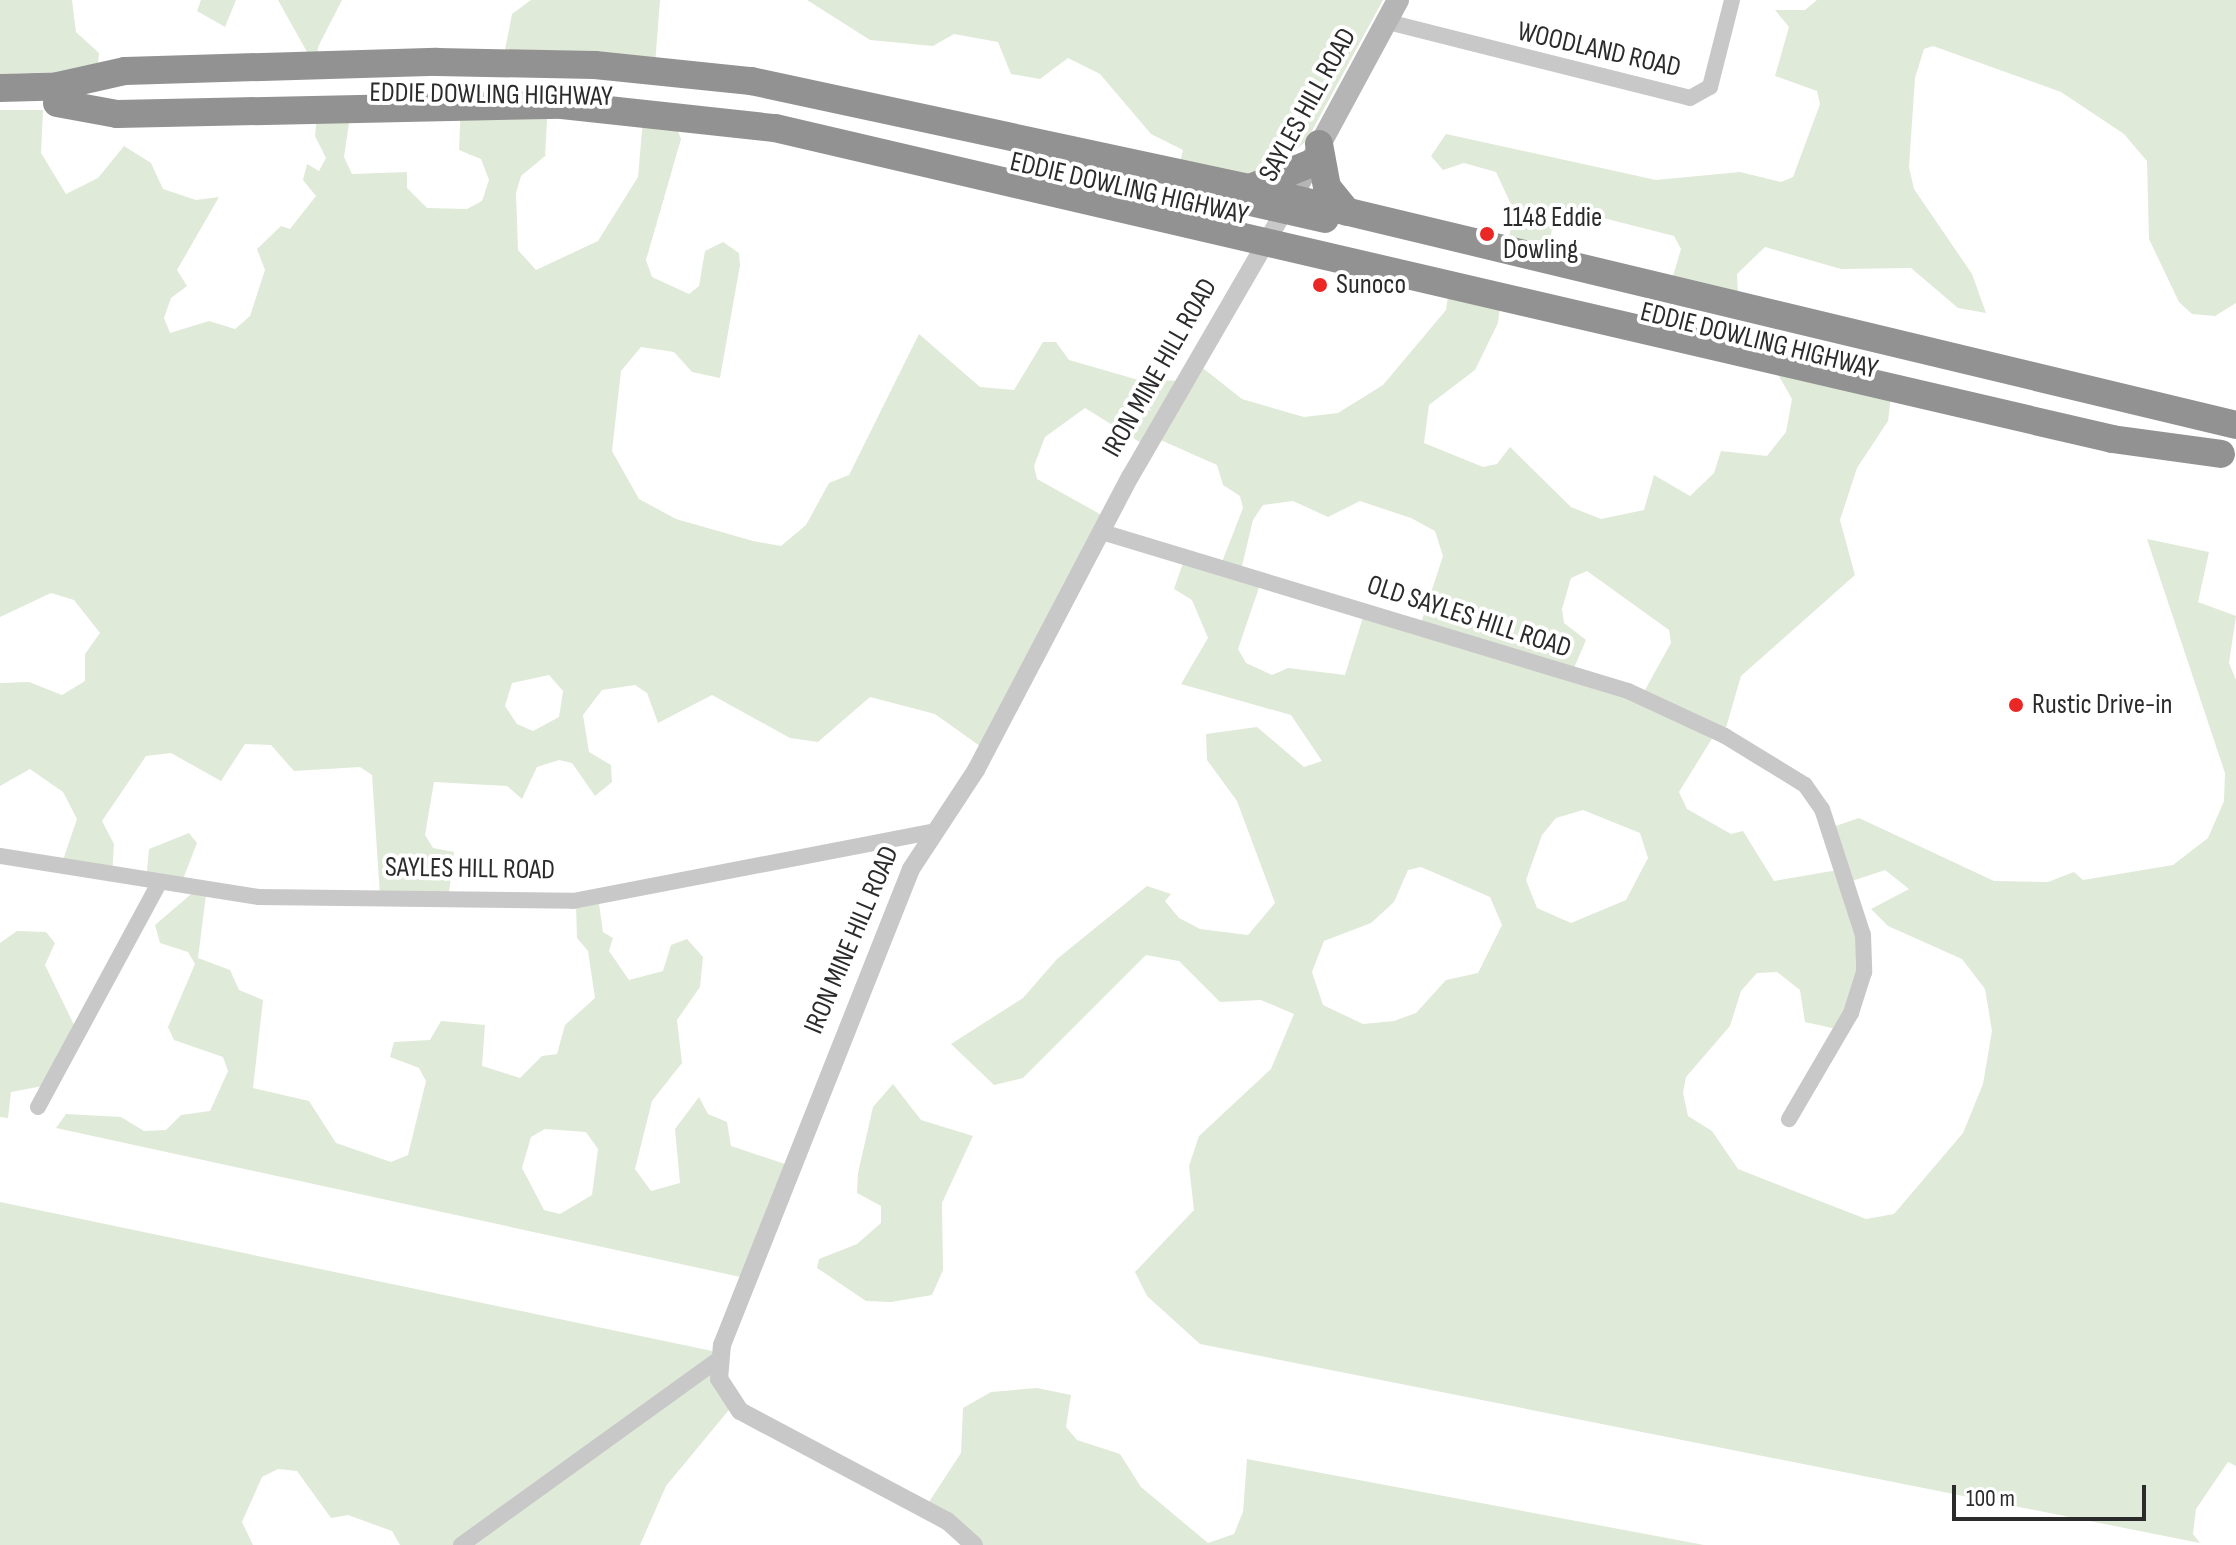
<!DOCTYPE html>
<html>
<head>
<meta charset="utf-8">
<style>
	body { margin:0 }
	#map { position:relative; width:2236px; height:1545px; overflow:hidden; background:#fff; font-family:"Sofia Sans Condensed",sans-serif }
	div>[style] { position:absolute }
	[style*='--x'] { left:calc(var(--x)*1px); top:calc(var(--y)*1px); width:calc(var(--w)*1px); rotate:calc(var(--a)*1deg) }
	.green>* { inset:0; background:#e0ead8 }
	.minor>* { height:16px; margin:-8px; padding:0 8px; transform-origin:8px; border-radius:8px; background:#c8c8c8 }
	.tertiary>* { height:18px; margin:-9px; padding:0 9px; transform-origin:9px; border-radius:9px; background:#c8c8c8 }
	.secondary>* { height:22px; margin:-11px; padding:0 11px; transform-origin:11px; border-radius:11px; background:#b5b5b5 }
	.motorway>* { height:28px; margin:-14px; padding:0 14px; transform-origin:14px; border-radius:14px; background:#929292 }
	.motorway-bridge>* { height:28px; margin:-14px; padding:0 14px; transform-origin:14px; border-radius:14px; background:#929292 }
	.dots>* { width:22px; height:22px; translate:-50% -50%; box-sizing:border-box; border:4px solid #fff; border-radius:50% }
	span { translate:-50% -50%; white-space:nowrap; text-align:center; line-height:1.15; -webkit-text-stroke:8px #fff; paint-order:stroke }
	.street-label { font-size:28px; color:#2b2b2b }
	.poi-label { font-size:28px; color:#2b2b2b }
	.left { translate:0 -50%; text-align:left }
	.scale { position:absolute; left:1952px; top:1485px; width:194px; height:36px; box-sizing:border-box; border:4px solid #2b2b2b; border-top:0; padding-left:10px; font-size:24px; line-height:28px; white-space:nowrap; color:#2b2b2b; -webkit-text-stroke:6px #fff; paint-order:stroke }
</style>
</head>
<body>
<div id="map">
	<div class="green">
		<i style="clip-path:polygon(0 0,72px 0,76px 32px,99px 53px,97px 71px,0 74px)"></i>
		<i style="clip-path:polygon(201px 0,236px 0,225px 27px,197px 11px)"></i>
		<i style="clip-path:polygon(278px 0,342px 0,318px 47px,316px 68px)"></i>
		<i style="clip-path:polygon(531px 0,660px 0,655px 65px,503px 60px,512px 14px)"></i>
		<i style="clip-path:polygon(807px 0,1383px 0,1307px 140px,1264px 179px,1179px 167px,1183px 150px,1151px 134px,1100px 74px,1068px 58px,1040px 79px,1011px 74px,998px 42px,954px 34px,933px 46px,870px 40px)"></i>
		<i style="clip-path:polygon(1817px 0,2236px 0,2236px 303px,2215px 316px,2192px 314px,2179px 302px,2149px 239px,2147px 161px,2124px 134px,2061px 92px,1933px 46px,1924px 49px,1915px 78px,1909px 167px,1914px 189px,1972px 274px,1986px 313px,1958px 308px,1911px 268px,1841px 269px,1765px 247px,1737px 274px,1738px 293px,1670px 286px,1681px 249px,1674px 236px,1572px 210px,1554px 221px,1546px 255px,1508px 242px,1514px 211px,1496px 172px,1464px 163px,1443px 170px,1431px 156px,1446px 134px,1656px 180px,1740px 172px,1781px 182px,1793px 177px,1820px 104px,1817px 91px,1775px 76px,1789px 27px,1775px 10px,1805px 10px)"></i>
		<i style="clip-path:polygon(evenodd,461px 102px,548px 103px,545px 156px,521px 176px,516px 193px,518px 250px,536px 270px,598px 241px,638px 177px,643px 119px,671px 113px,681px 139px,646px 260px,652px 277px,689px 294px,699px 286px,705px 251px,723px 242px,739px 253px,740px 265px,720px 378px,692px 372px,674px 352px,641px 347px,621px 371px,612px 451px,639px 499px,676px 519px,753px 541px,781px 546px,806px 525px,829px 483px,849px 475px,919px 334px,980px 387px,1014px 390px,1043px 342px,1056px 342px,1069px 360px,1135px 379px,1180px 381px,1199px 365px,1242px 399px,1304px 417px,1338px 413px,1383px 385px,1446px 310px,1449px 289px,1500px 307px,1498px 323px,1475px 370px,1429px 405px,1424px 443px,1483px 467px,1497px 464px,1510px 447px,1571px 507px,1601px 519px,1644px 510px,1654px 475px,1690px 496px,1714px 473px,1721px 451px,1767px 456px,1786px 432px,1792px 399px,1775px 369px,1891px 396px,1888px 421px,1857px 468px,1840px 520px,1855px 575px,1741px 676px,1723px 738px,1713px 737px,1679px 792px,1687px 809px,1731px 834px,1743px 831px,1774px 881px,1838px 870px,1827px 829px,1859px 818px,1994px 881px,2048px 882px,2074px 872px,2083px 880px,2173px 865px,2208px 838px,2224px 801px,2225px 773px,2147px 539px,2209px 552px,2198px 602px,2236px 616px,2229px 663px,2236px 680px,2236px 1466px,2228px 1462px,2196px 1509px,2193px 1534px,2200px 1543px,1200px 1344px,1147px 1296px,1135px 1272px,1194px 1210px,1189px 1166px,1199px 1136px,1271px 1069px,1294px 1014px,1261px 1000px,1220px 1002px,1179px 961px,1146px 955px,1023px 1078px,994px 1085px,951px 1044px,1023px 998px,1057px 959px,1147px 886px,1171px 894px,1165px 901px,1179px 918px,1200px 929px,1248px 935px,1275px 903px,1237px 801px,1207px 760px,1206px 734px,1257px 727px,1304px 767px,1322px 761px,1291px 715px,1181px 684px,1208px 638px,1192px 600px,1174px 589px,1185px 557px,1222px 562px,1243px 508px,1240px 496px,1223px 485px,1217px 465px,1156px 438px,1146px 446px,1085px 408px,1045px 437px,1034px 466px,1037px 479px,1107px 518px,984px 749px,935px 714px,870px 697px,818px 742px,790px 738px,712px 695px,658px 723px,647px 693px,635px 685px,602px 690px,583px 715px,589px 752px,611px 765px,612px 782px,595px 796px,572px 763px,559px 760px,537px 767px,522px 799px,507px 786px,434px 782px,425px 835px,433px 848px,454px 852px,448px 901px,380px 896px,372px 775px,360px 767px,294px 771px,271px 745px,245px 744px,221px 781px,171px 753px,146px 756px,102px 821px,114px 844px,112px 877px,63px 860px,77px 819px,63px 792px,30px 769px,0 786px,0 683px,29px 682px,62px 695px,85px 681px,85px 654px,100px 633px,74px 600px,51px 593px,0 617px,0 110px,43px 110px,41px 153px,66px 194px,98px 178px,124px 146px,151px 163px,163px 189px,196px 200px,219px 197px,177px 270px,187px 286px,171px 298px,164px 318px,170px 333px,209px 321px,235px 329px,250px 316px,265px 270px,257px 249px,281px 226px,290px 229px,316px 196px,303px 180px,307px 164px,319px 171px,326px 158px,315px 136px,318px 104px,352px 103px,344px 157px,352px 174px,407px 172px,407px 188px,427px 208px,467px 209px,482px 201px,489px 180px,481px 159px,459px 150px,461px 102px,1293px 501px,1328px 517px,1360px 501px,1411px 518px,1435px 531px,1443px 556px,1420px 626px,1364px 614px,1345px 675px,1288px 668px,1272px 675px,1246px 663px,1238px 649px,1261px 582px,1241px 570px,1253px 520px,1263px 505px,1293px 501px,461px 102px,1587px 571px,1669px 630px,1671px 643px,1640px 699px,1571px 675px,1586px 640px,1564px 623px,1562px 609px,1571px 578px,1587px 571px,461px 102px,549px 675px,563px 691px,559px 717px,533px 731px,517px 724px,505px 706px,512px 683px,549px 675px,461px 102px,1583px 810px,1640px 833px,1648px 858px,1626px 900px,1571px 923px,1537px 908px,1526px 880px,1542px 835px,1556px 818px,1583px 810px,461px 102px,1421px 867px,1490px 897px,1502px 925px,1478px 973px,1446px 980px,1416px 1013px,1394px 1021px,1363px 1024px,1323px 1005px,1312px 972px,1324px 941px,1371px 923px,1394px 902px,1408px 870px,1421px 867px,461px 102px,1885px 870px,1909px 889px,1871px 909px,1888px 926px,1962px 959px,1985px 989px,1992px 1031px,1983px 1084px,1963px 1133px,1894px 1214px,1866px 1219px,1738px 1169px,1712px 1131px,1688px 1116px,1683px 1093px,1686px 1077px,1730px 1026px,1741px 991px,1757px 973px,1777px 972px,1800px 990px,1805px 1022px,1841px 1030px,1863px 964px,1846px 883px,1885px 870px)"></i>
		<i style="clip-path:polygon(189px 833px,197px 843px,180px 887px,146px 881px,149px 849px)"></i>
		<i style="clip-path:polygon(evenodd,197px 889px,206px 895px,198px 958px,230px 970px,239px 990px,263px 1000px,253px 1088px,309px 1101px,336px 1143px,391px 1162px,408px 1155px,426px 1081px,419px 1068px,390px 1057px,394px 1042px,430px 1040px,441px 1021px,485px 1025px,482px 1066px,520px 1078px,542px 1056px,557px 1054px,565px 1025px,595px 998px,588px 951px,577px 938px,576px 905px,599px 904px,603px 932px,613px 938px,609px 951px,629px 980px,663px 971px,671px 945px,687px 939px,703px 957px,700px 987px,677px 1020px,682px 1063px,652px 1101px,635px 1169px,651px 1191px,680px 1183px,675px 1129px,699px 1097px,708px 1114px,727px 1122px,731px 1146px,788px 1165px,745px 1278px,56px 1128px,66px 1114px,121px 1117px,144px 1131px,166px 1130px,181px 1115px,210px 1111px,228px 1071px,223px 1057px,174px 1040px,168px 1027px,195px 964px,188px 952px,160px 943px,155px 925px,197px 889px,545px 1129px,586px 1132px,598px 1149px,592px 1195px,560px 1214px,544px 1210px,522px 1168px,531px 1137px,545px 1129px)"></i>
		<i style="clip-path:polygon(17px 931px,46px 932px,55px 943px,45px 965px,76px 1029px,48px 1085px,11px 1092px,8px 1118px,0 1117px,0 943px)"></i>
		<i style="clip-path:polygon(893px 1084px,921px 1120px,973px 1136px,942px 1203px,943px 1270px,932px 1295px,891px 1302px,866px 1301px,817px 1268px,819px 1259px,857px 1244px,881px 1223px,881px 1206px,857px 1193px,858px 1173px,873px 1107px)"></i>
		<i style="clip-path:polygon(0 1202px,717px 1352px,733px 1405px,666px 1486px,640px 1545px,400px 1545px,392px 1531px,348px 1515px,331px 1518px,297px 1471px,278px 1469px,262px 1477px,242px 1522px,253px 1545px,0 1545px)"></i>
		<i style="clip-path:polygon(1037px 1388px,1071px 1395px,1066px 1427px,1077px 1440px,1120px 1454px,1141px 1487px,1208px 1543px,1234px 1534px,1243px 1512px,1247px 1459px,1704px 1545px,973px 1545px,927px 1505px,961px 1453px,963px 1408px,991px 1392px)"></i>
	</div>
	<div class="minor">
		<i style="--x:1388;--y:22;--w:311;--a:14.1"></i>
		<i style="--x:1690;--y:98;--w:23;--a:-29"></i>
		<i style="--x:1710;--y:87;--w:90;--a:-75.8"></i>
		<i style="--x:1102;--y:532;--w:550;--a:16.82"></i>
		<i style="--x:1628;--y:691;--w:107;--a:24.9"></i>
		<i style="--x:1725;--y:736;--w:94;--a:31.5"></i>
		<i style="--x:1805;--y:785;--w:29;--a:55"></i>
		<i style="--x:1822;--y:809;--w:133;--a:72"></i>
		<i style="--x:1863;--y:935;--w:37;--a:88"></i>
		<i style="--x:1864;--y:972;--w:43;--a:107.6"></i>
		<i style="--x:1851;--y:1013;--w:123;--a:120.3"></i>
		<i style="--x:0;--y:856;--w:262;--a:9"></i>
		<i style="--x:259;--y:897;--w:314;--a:0.7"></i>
		<i style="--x:573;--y:901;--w:369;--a:-10.9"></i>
		<i style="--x:38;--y:1107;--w:250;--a:-61.6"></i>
		<i style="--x:461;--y:1545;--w:319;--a:-35.8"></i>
	</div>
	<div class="tertiary">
		<i style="--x:974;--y:1545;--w:36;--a:-138"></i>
		<i style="--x:947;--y:1521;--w:234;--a:-152"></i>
		<i style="--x:740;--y:1411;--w:38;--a:-123"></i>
		<i style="--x:719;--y:1379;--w:34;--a:-85"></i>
		<i style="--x:722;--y:1345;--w:512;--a:-68.34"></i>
		<i style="--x:911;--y:869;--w:118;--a:-56.7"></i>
		<i style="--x:976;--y:770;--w:331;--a:-62.3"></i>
		<i style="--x:1130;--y:477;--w:315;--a:-59.9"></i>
	</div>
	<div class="secondary">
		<i style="--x:1291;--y:198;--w:225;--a:-61.6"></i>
	</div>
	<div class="motorway">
		<i style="--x:58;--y:86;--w:69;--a:-12.6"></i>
		<i style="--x:125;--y:71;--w:312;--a:-1.7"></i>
		<i style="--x:437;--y:62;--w:158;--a:1.1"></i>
		<i style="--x:595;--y:65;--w:157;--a:5.9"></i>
		<i style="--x:751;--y:81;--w:509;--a:12.13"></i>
		<i style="--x:1249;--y:188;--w:1015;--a:13.5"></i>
		<i style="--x:0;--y:88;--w:74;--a:-1.5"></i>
		<i style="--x:57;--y:103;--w:61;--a:10.4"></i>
		<i style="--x:117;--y:114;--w:445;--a:-1.2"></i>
		<i style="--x:562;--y:105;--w:214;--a:6.2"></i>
		<i style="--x:775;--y:128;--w:1373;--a:13.09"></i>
		<i style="--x:2112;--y:439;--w:110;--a:7.8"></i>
		<i style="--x:1319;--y:144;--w:44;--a:79.5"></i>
		<i style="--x:1327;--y:187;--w:32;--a:51"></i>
		<i style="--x:1250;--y:188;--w:64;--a:-22.1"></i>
	</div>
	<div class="motorway-bridge">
		<i style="--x:1242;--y:200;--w:85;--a:12.9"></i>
	</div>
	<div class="dots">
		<i style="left:1487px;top:234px;background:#eb2725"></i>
		<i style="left:1320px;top:285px;background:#eb2725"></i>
		<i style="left:2016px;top:705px;background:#eb2725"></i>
	</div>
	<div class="street-label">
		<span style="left:1599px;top:50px;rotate:13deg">WOODLAND ROAD</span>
		<span style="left:491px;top:95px;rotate:1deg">EDDIE DOWLING HIGHWAY</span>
		<span style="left:1308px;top:105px;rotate:-61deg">SAYLES HILL ROAD</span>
		<span style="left:1129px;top:189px;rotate:13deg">EDDIE DOWLING HIGHWAY</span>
		<span style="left:1759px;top:341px;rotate:14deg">EDDIE DOWLING HIGHWAY</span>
		<span style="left:1160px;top:368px;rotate:-60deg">IRON MINE HILL ROAD</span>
		<span style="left:1469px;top:617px;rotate:18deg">OLD SAYLES HILL ROAD</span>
		<span style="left:470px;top:869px;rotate:1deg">SAYLES HILL ROAD</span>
		<span style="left:852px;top:940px;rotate:-67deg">IRON MINE HILL ROAD</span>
	</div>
	<div class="poi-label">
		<span class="left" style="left:1503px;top:234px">1148 Eddie<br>Dowling</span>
		<span class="left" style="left:1336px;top:285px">Sunoco</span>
		<span class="left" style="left:2032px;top:705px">Rustic Drive-in</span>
	</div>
	<div class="scale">100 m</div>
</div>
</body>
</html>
